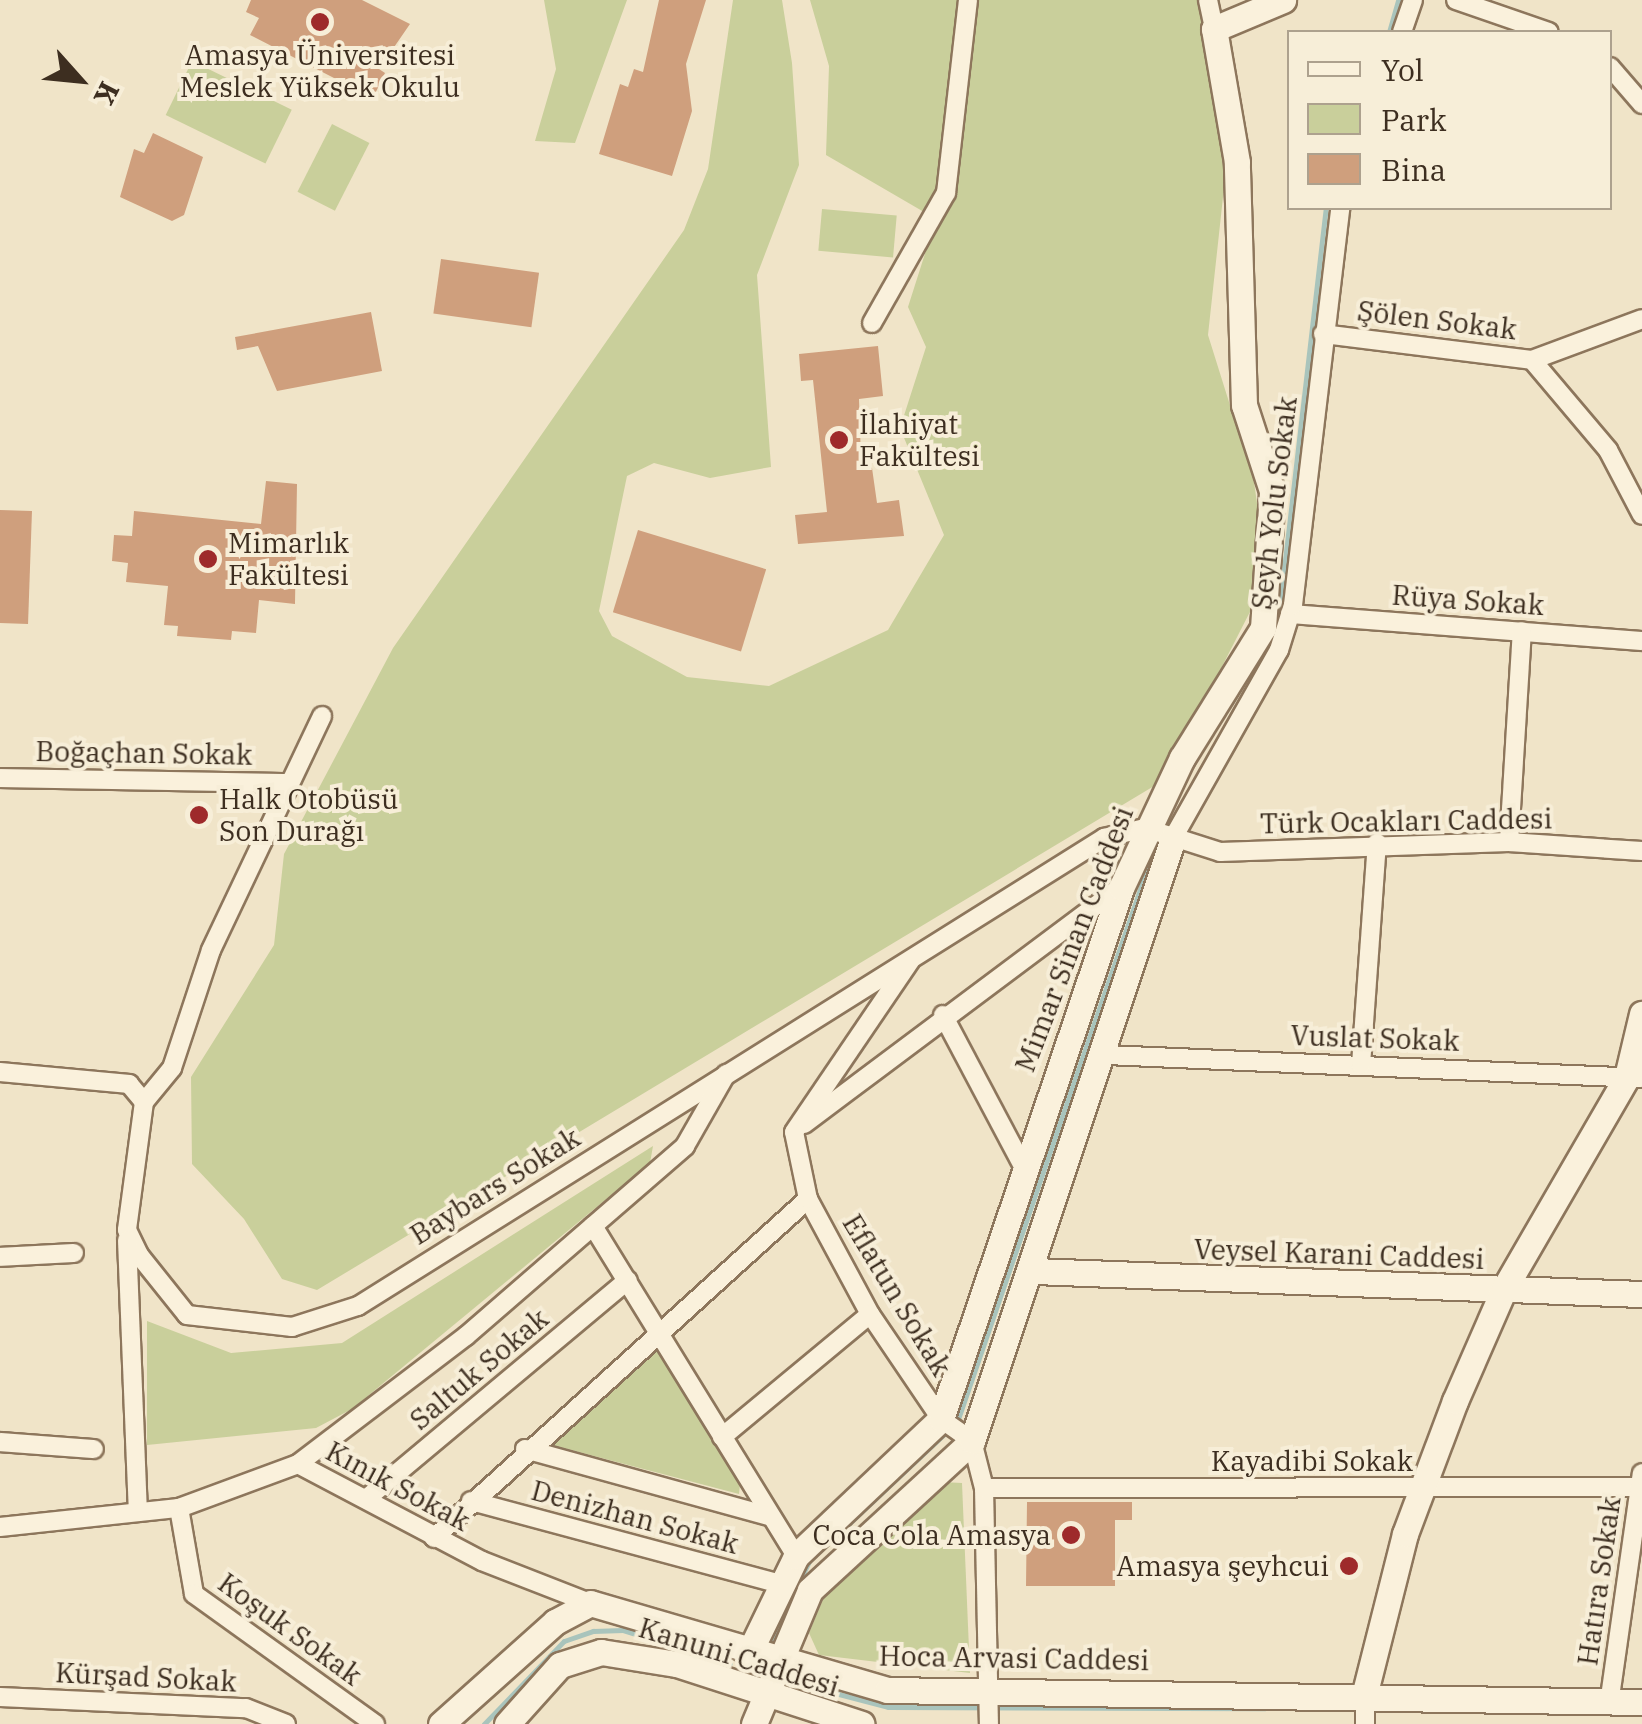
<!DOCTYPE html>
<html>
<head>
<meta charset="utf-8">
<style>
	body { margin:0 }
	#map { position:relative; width:1642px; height:1724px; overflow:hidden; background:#f0e4c8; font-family:"IBM Plex Serif",serif }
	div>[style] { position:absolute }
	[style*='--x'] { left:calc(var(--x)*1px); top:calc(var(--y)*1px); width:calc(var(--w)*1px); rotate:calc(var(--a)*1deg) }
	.green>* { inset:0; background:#c9cf9b; transform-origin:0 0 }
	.stream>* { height:5px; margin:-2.5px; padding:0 2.5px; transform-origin:2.5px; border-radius:2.5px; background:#a9c4bc }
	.building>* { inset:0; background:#cf9f7d; transform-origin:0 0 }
	.roads { filter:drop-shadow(2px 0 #8d765c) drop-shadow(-2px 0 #8d765c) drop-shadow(0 2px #8d765c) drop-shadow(0 -2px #8d765c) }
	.street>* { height:18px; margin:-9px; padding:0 9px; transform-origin:9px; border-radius:9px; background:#faf1dc }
	.secondary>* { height:25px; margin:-12.5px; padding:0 12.5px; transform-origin:12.5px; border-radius:12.5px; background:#faf1dc }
	.dots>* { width:28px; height:28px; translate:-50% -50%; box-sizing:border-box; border:5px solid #f7eed8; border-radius:50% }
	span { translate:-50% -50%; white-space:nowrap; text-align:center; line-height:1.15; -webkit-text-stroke:8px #f7eed8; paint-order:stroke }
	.poi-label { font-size:28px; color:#3d2e20 }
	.left { translate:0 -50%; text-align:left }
	.right { translate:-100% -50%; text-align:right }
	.street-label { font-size:28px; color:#3d2e20 }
	.legend { position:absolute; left:1287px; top:30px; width:325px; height:180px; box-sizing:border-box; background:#f7eed8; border:2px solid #ada18e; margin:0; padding:12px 18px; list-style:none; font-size:30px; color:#3d2e20 }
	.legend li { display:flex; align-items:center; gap:20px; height:50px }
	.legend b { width:50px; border:2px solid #ada18e }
	.north { position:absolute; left:30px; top:30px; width:100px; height:100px; -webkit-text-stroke:8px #f7eed8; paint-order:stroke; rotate:117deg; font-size:28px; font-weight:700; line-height:40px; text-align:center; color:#3d2e20 }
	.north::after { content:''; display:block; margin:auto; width:35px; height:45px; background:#3d2e20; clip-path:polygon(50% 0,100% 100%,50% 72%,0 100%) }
</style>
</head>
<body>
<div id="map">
	<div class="green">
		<i style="clip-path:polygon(544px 0,627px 0,575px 143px,535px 141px,556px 69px)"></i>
		<i style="clip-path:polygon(733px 0,782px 0,792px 63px,799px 165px,757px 275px,771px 467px,710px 478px,654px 463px,627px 476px,599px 611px,612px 636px,687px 677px,769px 686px,888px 630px,944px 535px,900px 428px,926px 347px,908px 307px,936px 219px,826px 155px,829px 66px,810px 0,1202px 0,1204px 46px,1234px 96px,1208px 335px,1254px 482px,1262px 538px,1255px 602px,1164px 780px,317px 1290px,282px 1279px,244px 1219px,192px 1164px,191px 1077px,274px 945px,284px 854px,393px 648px,684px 230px,708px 169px)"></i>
		<i style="left:192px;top:61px;width:111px;height:60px;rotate:26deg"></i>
		<i style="left:332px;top:124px;width:42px;height:76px;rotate:27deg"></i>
		<i style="left:822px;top:209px;width:75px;height:42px;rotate:5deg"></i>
		<i style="clip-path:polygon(653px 1146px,650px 1163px,352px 1409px,316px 1428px,147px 1445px,147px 1321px,231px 1353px,342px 1343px)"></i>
		<i style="clip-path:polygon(656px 1348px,740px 1484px,739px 1494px,548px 1444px)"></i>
		<i style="clip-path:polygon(942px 1482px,962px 1483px,970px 1673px,819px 1655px,809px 1633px,828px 1587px)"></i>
	</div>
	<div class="stream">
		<i style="--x:1389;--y:32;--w:33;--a:-74"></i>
		<i style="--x:1231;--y:703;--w:95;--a:-60.2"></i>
		<i style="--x:1278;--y:621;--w:416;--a:-83.4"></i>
		<i style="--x:772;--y:1639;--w:86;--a:-64.6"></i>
		<i style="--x:809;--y:1561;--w:203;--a:-43.2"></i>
		<i style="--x:957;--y:1422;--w:615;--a:-71.04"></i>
		<i style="--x:789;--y:1681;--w:102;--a:14.7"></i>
		<i style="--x:888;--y:1707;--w:377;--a:0.2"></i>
		<i style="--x:484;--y:1724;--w:115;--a:-46.1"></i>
		<i style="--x:564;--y:1641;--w:31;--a:-19"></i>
		<i style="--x:593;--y:1631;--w:30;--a:-2"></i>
		<i style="--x:623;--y:1630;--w:112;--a:17.6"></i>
	</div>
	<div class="building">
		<i style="clip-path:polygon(251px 0,362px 0,410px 24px,379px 69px,385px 73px,373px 98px,250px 35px,259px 18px,246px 12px)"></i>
		<i style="clip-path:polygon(659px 0,706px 0,686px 64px,692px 111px,672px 176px,599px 154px,620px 84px,628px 87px,634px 69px,643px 72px)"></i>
		<i style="clip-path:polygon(153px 133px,203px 157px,184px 215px,172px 221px,120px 197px,134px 149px,144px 153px)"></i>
		<i style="left:441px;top:259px;width:99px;height:55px;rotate:8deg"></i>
		<i style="clip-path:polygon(371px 312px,382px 371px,277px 391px,258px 346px,237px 350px,235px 337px)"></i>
		<i style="clip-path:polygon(878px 346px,883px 396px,859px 399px,861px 460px,872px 468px,877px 503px,899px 500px,904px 536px,798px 544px,795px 515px,827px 512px,813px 380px,801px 381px,799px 354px)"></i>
		<i style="clip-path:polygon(266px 481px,297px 484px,295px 604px,259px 600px,256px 633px,232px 631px,231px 640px,177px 636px,178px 626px,164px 625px,168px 586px,126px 582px,128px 563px,112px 561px,114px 535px,132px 536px,134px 511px,261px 524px)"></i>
		<i style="left:0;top:510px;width:32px;height:113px;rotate:2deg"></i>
		<i style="left:638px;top:530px;width:134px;height:86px;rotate:17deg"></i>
		<i style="clip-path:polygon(1027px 1502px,1132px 1502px,1132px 1520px,1115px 1520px,1115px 1586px,1026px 1586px)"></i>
	</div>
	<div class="roads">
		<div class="street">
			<i style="--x:1208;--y:0;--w:30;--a:78"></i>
			<i style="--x:1456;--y:0;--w:98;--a:19"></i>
			<i style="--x:1402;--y:32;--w:34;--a:-71"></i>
			<i style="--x:1610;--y:67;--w:49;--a:49.1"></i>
			<i style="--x:872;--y:323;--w:150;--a:-60.4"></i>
			<i style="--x:946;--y:193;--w:194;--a:-83.5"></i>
			<i style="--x:1323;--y:334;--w:211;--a:7.1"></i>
			<i style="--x:1532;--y:360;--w:118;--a:49.8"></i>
			<i style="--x:1608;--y:450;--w:73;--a:62.4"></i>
			<i style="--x:1532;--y:360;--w:117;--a:-20.4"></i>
			<i style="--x:1290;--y:614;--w:353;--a:4.4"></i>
			<i style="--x:0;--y:778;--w:288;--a:1"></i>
			<i style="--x:1173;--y:838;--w:216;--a:-60.6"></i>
			<i style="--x:1279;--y:650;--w:47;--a:-72.7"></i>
			<i style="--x:1293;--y:605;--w:400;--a:-83.2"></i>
			<i style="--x:1509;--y:842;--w:211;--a:-86.5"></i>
			<i style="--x:943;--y:1015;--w:169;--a:62.1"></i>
			<i style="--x:1106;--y:1055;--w:536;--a:2.46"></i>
			<i style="--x:1361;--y:1065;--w:223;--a:-85.9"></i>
			<i style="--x:0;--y:1072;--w:130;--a:5.3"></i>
			<i style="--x:129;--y:1084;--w:23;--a:50"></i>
			<i style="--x:144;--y:1102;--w:129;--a:97.6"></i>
			<i style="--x:127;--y:1230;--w:28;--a:64"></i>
			<i style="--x:139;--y:1255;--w:77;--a:51.3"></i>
			<i style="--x:187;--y:1315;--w:106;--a:6.5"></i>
			<i style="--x:292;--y:1327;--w:69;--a:-17.7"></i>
			<i style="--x:358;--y:1306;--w:881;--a:-32.1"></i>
			<i style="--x:1104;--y:838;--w:42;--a:-13.7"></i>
			<i style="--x:1145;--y:828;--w:79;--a:17.7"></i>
			<i style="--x:1220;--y:852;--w:289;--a:-2"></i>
			<i style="--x:1509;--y:842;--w:133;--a:3.9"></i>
			<i style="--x:144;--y:1102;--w:44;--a:-50.5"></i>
			<i style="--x:172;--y:1068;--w:124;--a:-71.7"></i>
			<i style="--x:211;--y:950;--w:259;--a:-64.6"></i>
			<i style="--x:804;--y:1124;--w:394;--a:-36.8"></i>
			<i style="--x:808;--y:1199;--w:131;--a:61.7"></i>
			<i style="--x:870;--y:1314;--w:127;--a:55.9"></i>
			<i style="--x:941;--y:1419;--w:38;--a:35"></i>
			<i style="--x:972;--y:1441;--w:49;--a:75.7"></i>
			<i style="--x:984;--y:1488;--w:236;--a:88.8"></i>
			<i style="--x:593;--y:1226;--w:387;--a:58.4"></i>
			<i style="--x:127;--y:1240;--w:272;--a:87.7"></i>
			<i style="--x:0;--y:1257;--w:74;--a:-3.1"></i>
			<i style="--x:722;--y:1437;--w:192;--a:-39.7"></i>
			<i style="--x:0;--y:1442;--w:94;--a:4.3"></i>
			<i style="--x:525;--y:1449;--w:252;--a:15.4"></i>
			<i style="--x:298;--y:1464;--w:211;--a:-37.3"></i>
			<i style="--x:466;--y:1336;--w:290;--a:-40.9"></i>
			<i style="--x:685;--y:1146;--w:83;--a:-60.3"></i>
			<i style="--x:984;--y:1488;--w:657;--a:-0.09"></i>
			<i style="--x:366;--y:1499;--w:341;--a:-39.9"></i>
			<i style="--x:471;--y:1501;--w:324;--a:15"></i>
			<i style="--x:179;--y:1508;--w:87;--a:80.1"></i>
			<i style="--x:194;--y:1594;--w:223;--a:35.7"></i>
			<i style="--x:0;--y:1527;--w:180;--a:-6.1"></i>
			<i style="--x:179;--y:1508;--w:127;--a:-20.3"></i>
			<i style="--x:298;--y:1464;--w:208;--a:27.8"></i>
			<i style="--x:482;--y:1561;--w:116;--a:21.3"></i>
			<i style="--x:434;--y:1538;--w:505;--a:-42.19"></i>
			<i style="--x:808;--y:1199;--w:68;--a:-101.8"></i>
			<i style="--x:794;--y:1132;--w:207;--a:-55.8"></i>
			<i style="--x:1365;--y:1692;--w:32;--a:90"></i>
			<i style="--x:0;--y:1697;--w:246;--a:2.6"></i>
			<i style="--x:246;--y:1708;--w:43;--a:21.8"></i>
			<i style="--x:1610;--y:1697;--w:226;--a:-81.9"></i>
		</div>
		<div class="secondary">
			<i style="--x:1034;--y:1271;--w:608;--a:2.17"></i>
			<i style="--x:749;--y:1653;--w:108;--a:-64.1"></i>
			<i style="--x:796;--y:1556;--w:199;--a:-43.4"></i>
			<i style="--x:941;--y:1419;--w:561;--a:-71.27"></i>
			<i style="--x:1121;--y:888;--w:144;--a:-64.9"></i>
			<i style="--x:1182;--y:758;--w:153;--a:-58.1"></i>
			<i style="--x:1263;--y:628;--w:137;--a:-86.2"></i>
			<i style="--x:1272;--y:491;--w:90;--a:-108"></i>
			<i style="--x:1244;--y:405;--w:243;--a:-91.7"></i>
			<i style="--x:1237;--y:162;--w:135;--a:-99.8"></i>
			<i style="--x:1214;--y:29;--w:75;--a:-22.8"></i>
			<i style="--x:1365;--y:1692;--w:163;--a:-75.8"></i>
			<i style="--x:1405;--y:1534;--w:142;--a:-69.4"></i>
			<i style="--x:1455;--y:1401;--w:122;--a:-66.4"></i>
			<i style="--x:1504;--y:1289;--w:245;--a:-59.9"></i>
			<i style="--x:1627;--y:1077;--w:65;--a:-76.6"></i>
			<i style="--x:441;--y:1724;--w:153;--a:-41.8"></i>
			<i style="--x:555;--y:1622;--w:40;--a:-28"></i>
			<i style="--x:590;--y:1603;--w:309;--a:16.3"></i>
			<i style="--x:887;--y:1690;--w:755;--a:0.91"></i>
			<i style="--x:507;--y:1724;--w:79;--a:-48.1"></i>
			<i style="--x:560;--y:1665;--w:43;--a:-17.6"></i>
			<i style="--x:601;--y:1652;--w:77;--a:9"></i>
			<i style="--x:677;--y:1664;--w:194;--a:18"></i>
			<i style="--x:754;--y:1724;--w:145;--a:-67.3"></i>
			<i style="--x:810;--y:1590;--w:220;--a:-42.6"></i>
			<i style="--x:972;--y:1441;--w:636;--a:-71.57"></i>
		</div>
	</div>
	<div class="dots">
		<i style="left:320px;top:22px;background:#9e2a2b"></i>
		<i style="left:839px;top:440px;background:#9e2a2b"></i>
		<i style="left:208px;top:559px;background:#9e2a2b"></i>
		<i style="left:199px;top:815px;background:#9e2a2b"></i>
		<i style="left:1071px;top:1535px;background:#9e2a2b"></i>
		<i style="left:1349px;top:1566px;background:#9e2a2b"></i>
	</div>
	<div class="poi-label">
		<span style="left:320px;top:71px">Amasya Üniversitesi<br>Meslek Yüksek Okulu</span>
		<span class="left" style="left:859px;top:440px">İlahiyat<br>Fakültesi</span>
		<span class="left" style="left:228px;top:559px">Mimarlık<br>Fakültesi</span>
		<span class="left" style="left:219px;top:815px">Halk Otobüsü<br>Son Durağı</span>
		<span class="right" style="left:1051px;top:1535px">Coca Cola Amasya</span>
		<span class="right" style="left:1329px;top:1566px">Amasya şeyhcui</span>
	</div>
	<div class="street-label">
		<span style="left:1437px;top:320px;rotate:7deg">Şölen Sokak</span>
		<span style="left:1274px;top:503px;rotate:-83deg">Şeyh Yolu Sokak</span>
		<span style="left:1468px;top:600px;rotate:4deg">Rüya Sokak</span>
		<span style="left:144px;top:753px;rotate:1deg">Boğaçhan Sokak</span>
		<span style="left:1406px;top:821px;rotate:-1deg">Türk Ocakları Caddesi</span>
		<span style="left:1074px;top:939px;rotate:-69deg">Mimar Sinan Caddesi</span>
		<span style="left:1375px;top:1038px;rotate:2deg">Vuslat Sokak</span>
		<span style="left:495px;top:1186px;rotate:-32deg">Baybars Sokak</span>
		<span style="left:1339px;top:1254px;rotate:2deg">Veysel Karani Caddesi</span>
		<span style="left:897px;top:1295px;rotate:59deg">Eflatun Sokak</span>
		<span style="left:479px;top:1369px;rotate:-40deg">Saltuk Sokak</span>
		<span style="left:1312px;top:1461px">Kayadibi Sokak</span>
		<span style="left:398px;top:1486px;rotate:28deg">Kınık Sokak</span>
		<span style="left:635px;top:1517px;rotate:15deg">Denizhan Sokak</span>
		<span style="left:1599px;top:1581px;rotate:-82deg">Hatıra Sokak</span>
		<span style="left:290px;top:1629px;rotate:36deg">Koşuk Sokak</span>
		<span style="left:739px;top:1657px;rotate:17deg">Kanuni Caddesi</span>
		<span style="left:1014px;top:1658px;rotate:1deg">Hoca Arvasi Caddesi</span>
		<span style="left:146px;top:1677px;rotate:3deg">Kürşad Sokak</span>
	</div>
	<ul class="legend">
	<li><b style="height:12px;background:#faf1dc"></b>Yol</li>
	<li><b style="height:28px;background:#c9cf9b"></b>Park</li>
	<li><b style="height:28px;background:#cf9f7d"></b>Bina</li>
	</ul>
	<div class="north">K</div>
</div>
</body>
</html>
